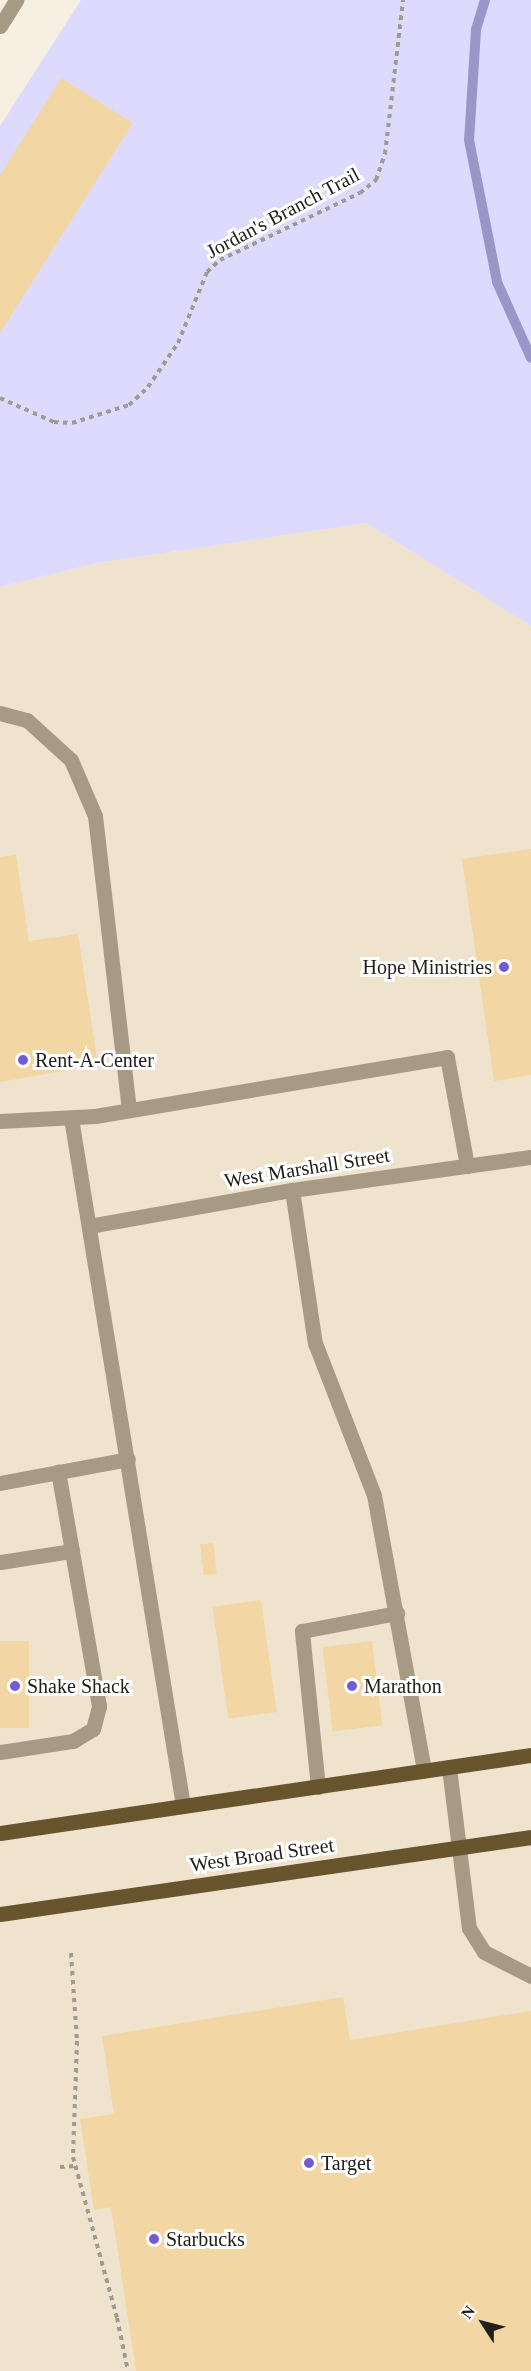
<!DOCTYPE html>
<html>
<head>
<meta charset="utf-8">
<style>
	body { margin:0 }
	#map { position:relative; width:531px; height:2371px; overflow:hidden; background:#f7efe1; font-family:Georgia,serif }
	div>[style] { position:absolute }
	[style*='--x'] { left:calc(var(--x)*1px); top:calc(var(--y)*1px); width:calc(var(--w)*1px); rotate:calc(var(--a)*1deg) }
	.built>* { inset:0; background:#efe3ce }
	.green>* { inset:0; background:#dddafe }
	.stream>* { height:10px; margin:-5px; padding:0 5px; transform-origin:5px; border-radius:5px; background:#9b96c7 }
	.building>* { inset:0; background:#f2d6a4; transform-origin:0 0 }
	.path>* { height:4px; margin-top:-2px; transform-origin:0; background:repeating-linear-gradient(90deg,#a09b90 0 4.5px,transparent 0 9px) }
	.lane>* { height:15px; margin:-7.5px; padding:0 7.5px; transform-origin:7.5px; border-radius:7.5px; background:#a69a85 }
	.street>* { height:15px; margin:-7.5px; padding:0 7.5px; transform-origin:7.5px; border-radius:7.5px; background:#a69a85 }
	.primary>* { height:15px; margin:-7.5px; padding:0 7.5px; transform-origin:7.5px; border-radius:7.5px; background:#68542d }
	.dots>* { width:16px; height:16px; translate:-50% -50%; box-sizing:border-box; border:3px solid #fff; border-radius:50% }
	span { translate:-50% -50%; white-space:nowrap; text-align:center; line-height:1.15; -webkit-text-stroke:6px #fff; paint-order:stroke }
	.street-label { font-size:20px; color:#22201a }
	.poi-label { font-size:20px; color:#22201a }
	.right { translate:-100% -50%; text-align:right }
	.left { translate:0 -50%; text-align:left }
	.north { position:absolute; left:453px; top:2293px; width:60px; height:60px; -webkit-text-stroke:4px #fff; paint-order:stroke; rotate:306deg; font-size:16px; font-weight:700; line-height:24px; text-align:center; color:#22201a }
	.north::after { content:''; display:block; margin:auto; width:21px; height:27px; background:#22201a; clip-path:polygon(50% 0,100% 100%,50% 72%,0 100%) }
</style>
</head>
<body>
<div id="map">
	<div class="built">
		<i style="clip-path:polygon(366px 523px,531px 626px,531px 2371px,0 2371px,0 587px,97px 563px)"></i>
	</div>
	<div class="green">
		<i style="clip-path:polygon(81px 0,531px 0,531px 626px,366px 523px,97px 563px,0 587px,0 126px)"></i>
	</div>
	<div class="stream">
		<i style="--x:485;--y:0;--w:31;--a:107"></i>
		<i style="--x:476;--y:30;--w:110;--a:93.6"></i>
		<i style="--x:469;--y:140;--w:145;--a:78.8"></i>
		<i style="--x:497;--y:282;--w:83;--a:65.9"></i>
	</div>
	<div class="building">
		<i style="clip-path:polygon(61px 78px,133px 123px,0 333px,0 175px)"></i>
		<i style="clip-path:polygon(531px 849px,531px 1075px,494px 1081px,462px 859px)"></i>
		<i style="clip-path:polygon(16px 855px,29px 941px,78px 934px,98px 1065px,0 1082px,0 857px)"></i>
		<i style="left:213px;top:1543px;width:31px;height:13px;rotate:83deg"></i>
		<i style="left:261px;top:1600px;width:113px;height:49px;rotate:82deg"></i>
		<i style="left:29px;top:1641px;width:87px;height:29px;rotate:90deg"></i>
		<i style="left:372px;top:1641px;width:85px;height:50px;rotate:83deg"></i>
		<i style="clip-path:polygon(343px 1997px,350px 2040px,531px 2011px,531px 2371px,136px 2371px,111px 2207px,94px 2210px,80px 2119px,114px 2114px,102px 2036px)"></i>
	</div>
	<div class="path">
		<i style="--x:0;--y:398;--w:59;--a:24"></i>
		<i style="--x:54;--y:422;--w:18;--a:3"></i>
		<i style="--x:72;--y:423;--w:60;--a:-17.5"></i>
		<i style="--x:129;--y:405;--w:26;--a:-43"></i>
		<i style="--x:148;--y:387;--w:53;--a:-55.7"></i>
		<i style="--x:178;--y:343;--w:77;--a:-67.8"></i>
		<i style="--x:207;--y:272;--w:18;--a:-43"></i>
		<i style="--x:220;--y:260;--w:155;--a:-25.6"></i>
		<i style="--x:360;--y:193;--w:21;--a:-39"></i>
		<i style="--x:376;--y:180;--w:28;--a:-71"></i>
		<i style="--x:385;--y:154;--w:155;--a:-83.3"></i>
		<i style="--x:71;--y:1953;--w:88;--a:86.1"></i>
		<i style="--x:77;--y:2041;--w:116;--a:92"></i>
		<i style="--x:73;--y:2157;--w:167;--a:74.7"></i>
		<i style="--x:117;--y:2318;--w:54;--a:78.3"></i>
		<i style="--x:60;--y:2167;--w:15;--a:-4"></i>
	</div>
	<div class="lane">
		<i style="--x:0;--y:713;--w:28;--a:15"></i>
		<i style="--x:27;--y:720;--w:59;--a:42.3"></i>
		<i style="--x:71;--y:760;--w:61;--a:66.8"></i>
		<i style="--x:95;--y:816;--w:296;--a:83.4"></i>
		<i style="--x:71;--y:1118;--w:697;--a:80.75"></i>
		<i style="--x:0;--y:1121;--w:95;--a:-3"></i>
		<i style="--x:95;--y:1116;--w:357;--a:-9.5"></i>
		<i style="--x:447;--y:1057;--w:111;--a:79.6"></i>
		<i style="--x:292;--y:1190;--w:155;--a:81.5"></i>
		<i style="--x:315;--y:1343;--w:163;--a:68.8"></i>
		<i style="--x:374;--y:1495;--w:280;--a:79.7"></i>
		<i style="--x:0;--y:1483;--w:130;--a:-10.6"></i>
		<i style="--x:0;--y:1562;--w:73;--a:-8.7"></i>
		<i style="--x:0;--y:1752;--w:74;--a:-8.6"></i>
		<i style="--x:73;--y:1741;--w:23;--a:-31"></i>
		<i style="--x:93;--y:1729;--w:24;--a:-75"></i>
		<i style="--x:99;--y:1706;--w:238;--a:-99.9"></i>
		<i style="--x:449;--y:1768;--w:161;--a:82.9"></i>
		<i style="--x:469;--y:1928;--w:28;--a:58"></i>
		<i style="--x:484;--y:1952;--w:53;--a:27.1"></i>
		<i style="--x:318;--y:1787;--w:157;--a:-95.9"></i>
		<i style="--x:302;--y:1631;--w:97;--a:-10.7"></i>
	</div>
	<div class="street">
		<i style="--x:0;--y:26;--w:31;--a:-58"></i>
		<i style="--x:89;--y:1226;--w:206;--a:-10.1"></i>
		<i style="--x:292;--y:1190;--w:241;--a:-7.9"></i>
	</div>
	<div class="primary">
		<i style="--x:0;--y:1833;--w:537;--a:-8.36"></i>
		<i style="--x:0;--y:1914;--w:537;--a:-8.25"></i>
	</div>
	<div class="dots">
		<i style="left:504px;top:967px;background:#755ad4"></i>
		<i style="left:23px;top:1060px;background:#755ad4"></i>
		<i style="left:15px;top:1686px;background:#755ad4"></i>
		<i style="left:352px;top:1686px;background:#755ad4"></i>
		<i style="left:309px;top:2163px;background:#755ad4"></i>
		<i style="left:154px;top:2239px;background:#755ad4"></i>
	</div>
	<div class="street-label">
		<span style="left:283px;top:213px;rotate:-28deg">Jordan's Branch Trail</span>
		<span style="left:307px;top:1168px;rotate:-9deg">West Marshall Street</span>
		<span style="left:262px;top:1855px;rotate:-8deg">West Broad Street</span>
	</div>
	<div class="poi-label">
		<span class="right" style="left:492px;top:967px">Hope Ministries</span>
		<span class="left" style="left:35px;top:1060px">Rent-A-Center</span>
		<span class="left" style="left:27px;top:1686px">Shake Shack</span>
		<span class="left" style="left:364px;top:1686px">Marathon</span>
		<span class="left" style="left:321px;top:2163px">Target</span>
		<span class="left" style="left:166px;top:2239px">Starbucks</span>
	</div>
	<div class="north">N</div>
</div>
</body>
</html>
